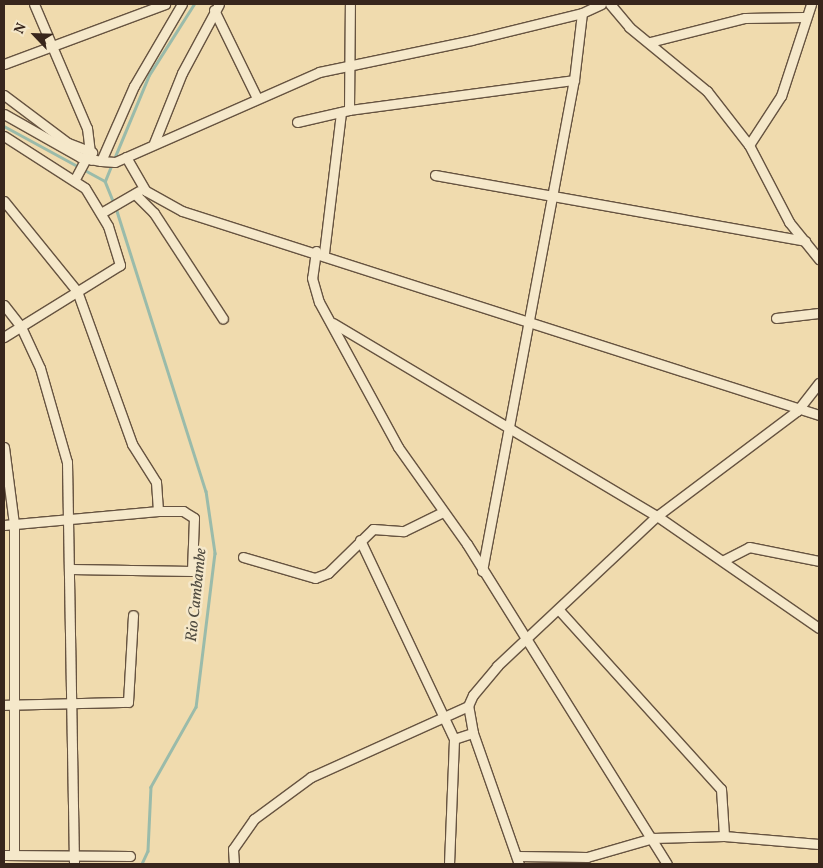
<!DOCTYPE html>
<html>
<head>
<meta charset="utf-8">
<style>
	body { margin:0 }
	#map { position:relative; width:823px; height:868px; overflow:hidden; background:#f0dbae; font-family:Vollkorn,serif }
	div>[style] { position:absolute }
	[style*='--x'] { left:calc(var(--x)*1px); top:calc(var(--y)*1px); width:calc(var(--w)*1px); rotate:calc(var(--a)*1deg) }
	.stream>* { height:2.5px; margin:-1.25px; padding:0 1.25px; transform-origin:1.25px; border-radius:1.25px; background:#9abbaa }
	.roads { filter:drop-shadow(1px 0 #665340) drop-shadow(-1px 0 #665340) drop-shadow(0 1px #665340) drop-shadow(0 -1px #665340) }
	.minor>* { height:9px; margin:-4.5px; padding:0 4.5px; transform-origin:4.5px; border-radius:4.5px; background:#f5e8ca }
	span { translate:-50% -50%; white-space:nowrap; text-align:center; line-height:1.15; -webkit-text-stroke:5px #f5e8ca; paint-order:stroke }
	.water-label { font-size:16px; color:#504b40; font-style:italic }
	.frame { position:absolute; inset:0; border:5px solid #38261c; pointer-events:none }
	.north { position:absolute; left:10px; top:10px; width:50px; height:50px; -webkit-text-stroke:4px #f5e8ca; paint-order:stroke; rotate:294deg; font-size:14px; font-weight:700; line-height:20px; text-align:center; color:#38261c }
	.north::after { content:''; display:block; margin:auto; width:18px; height:22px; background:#38261c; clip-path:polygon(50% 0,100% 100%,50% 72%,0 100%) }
</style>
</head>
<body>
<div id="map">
	<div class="stream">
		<i style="--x:4;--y:126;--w:115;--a:28.6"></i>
		<i style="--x:114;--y:159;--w:91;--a:-67.4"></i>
		<i style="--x:149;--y:75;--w:84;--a:-57.6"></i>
		<i style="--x:105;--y:181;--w:24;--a:68"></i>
		<i style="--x:105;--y:181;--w:18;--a:-68"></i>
		<i style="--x:116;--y:208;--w:297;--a:72.4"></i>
		<i style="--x:206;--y:491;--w:63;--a:81.7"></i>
		<i style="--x:215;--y:553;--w:155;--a:97"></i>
		<i style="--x:196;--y:707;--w:92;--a:119.4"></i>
		<i style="--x:151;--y:787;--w:64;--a:92.7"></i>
		<i style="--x:148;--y:851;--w:14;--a:115"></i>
	</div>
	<div class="roads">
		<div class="minor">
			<i style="--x:34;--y:4;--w:135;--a:66.9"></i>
			<i style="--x:87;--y:128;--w:32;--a:83"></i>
			<i style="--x:610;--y:4;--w:30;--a:50"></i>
			<i style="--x:629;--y:27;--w:101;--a:39.4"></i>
			<i style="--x:707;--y:91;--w:68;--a:52.1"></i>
			<i style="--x:749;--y:145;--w:87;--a:62.5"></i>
			<i style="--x:789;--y:222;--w:48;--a:51"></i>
			<i style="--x:214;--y:10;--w:98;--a:64"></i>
			<i style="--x:650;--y:42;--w:98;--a:-14.2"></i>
			<i style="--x:745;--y:18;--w:59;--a:-1"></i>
			<i style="--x:4;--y:64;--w:172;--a:-20.4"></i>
			<i style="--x:4;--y:95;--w:80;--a:36.9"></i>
			<i style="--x:68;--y:143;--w:26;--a:21"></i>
			<i style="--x:349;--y:110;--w:106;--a:-89.5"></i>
			<i style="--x:4;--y:114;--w:87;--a:29.5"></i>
			<i style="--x:80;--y:157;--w:21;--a:11"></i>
			<i style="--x:101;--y:161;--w:82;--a:-66.3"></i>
			<i style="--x:134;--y:86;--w:95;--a:-59.7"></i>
			<i style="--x:297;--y:122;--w:53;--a:-13"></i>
			<i style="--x:349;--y:110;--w:227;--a:-7.6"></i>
			<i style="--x:4;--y:136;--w:96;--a:32.7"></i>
			<i style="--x:85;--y:188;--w:44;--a:58.8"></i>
			<i style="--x:108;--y:226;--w:41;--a:72.9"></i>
			<i style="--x:120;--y:265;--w:137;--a:148.2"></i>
			<i style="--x:154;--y:143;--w:75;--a:-68.2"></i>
			<i style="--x:182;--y:73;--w:78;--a:-61.8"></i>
			<i style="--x:749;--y:145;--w:59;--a:-56.9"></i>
			<i style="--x:781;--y:96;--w:97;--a:-71.9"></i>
			<i style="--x:126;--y:157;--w:39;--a:60"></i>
			<i style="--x:146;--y:191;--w:41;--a:29.1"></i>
			<i style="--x:182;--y:211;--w:669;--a:17.76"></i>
			<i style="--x:101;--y:161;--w:14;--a:4"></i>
			<i style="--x:115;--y:162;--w:223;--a:-23.8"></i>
			<i style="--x:319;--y:72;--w:156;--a:-11.8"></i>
			<i style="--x:472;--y:40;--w:113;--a:-13.8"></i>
			<i style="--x:582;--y:13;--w:21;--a:-25"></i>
			<i style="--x:435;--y:175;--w:376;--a:10.1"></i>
			<i style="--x:75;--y:179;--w:24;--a:-62"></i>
			<i style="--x:135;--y:194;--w:27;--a:45"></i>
			<i style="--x:154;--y:213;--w:126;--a:56.9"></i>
			<i style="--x:4;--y:201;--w:116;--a:51"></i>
			<i style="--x:77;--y:291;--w:163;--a:70.2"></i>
			<i style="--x:132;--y:444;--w:45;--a:57.7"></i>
			<i style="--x:156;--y:482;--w:29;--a:86"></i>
			<i style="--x:101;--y:213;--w:44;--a:-30.1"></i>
			<i style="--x:316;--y:251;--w:27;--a:98"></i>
			<i style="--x:312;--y:278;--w:25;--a:74"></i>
			<i style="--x:319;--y:302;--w:165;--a:61.4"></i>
			<i style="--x:398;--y:447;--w:119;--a:54.6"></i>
			<i style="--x:467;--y:544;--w:377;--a:58"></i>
			<i style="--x:324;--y:253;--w:142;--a:-83.1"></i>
			<i style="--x:4;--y:305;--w:28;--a:52"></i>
			<i style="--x:21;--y:327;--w:45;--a:65.1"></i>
			<i style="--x:40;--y:368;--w:98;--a:74"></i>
			<i style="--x:67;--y:462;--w:402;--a:89"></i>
			<i style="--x:776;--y:318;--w:43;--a:-6.6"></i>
			<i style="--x:333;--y:323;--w:377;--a:30.8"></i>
			<i style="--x:657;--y:516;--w:197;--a:34.7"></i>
			<i style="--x:4;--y:447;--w:78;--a:82.6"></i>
			<i style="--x:14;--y:524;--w:330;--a:90"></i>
			<i style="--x:4;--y:525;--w:155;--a:-5.2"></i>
			<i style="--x:158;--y:511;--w:25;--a:0"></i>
			<i style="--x:183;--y:511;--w:13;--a:32"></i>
			<i style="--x:194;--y:518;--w:53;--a:92.2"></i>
			<i style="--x:192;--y:571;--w:121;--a:-179.1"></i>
			<i style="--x:360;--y:540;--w:220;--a:64.7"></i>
			<i style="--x:243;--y:557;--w:75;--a:16.3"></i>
			<i style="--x:315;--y:578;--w:14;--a:-21"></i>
			<i style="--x:328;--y:573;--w:63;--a:-44.4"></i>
			<i style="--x:373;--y:529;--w:31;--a:4"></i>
			<i style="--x:404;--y:531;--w:43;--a:-26"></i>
			<i style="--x:724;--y:560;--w:28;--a:-27"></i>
			<i style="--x:749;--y:547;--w:71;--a:11.3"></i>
			<i style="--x:482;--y:571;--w:500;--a:-79.4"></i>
			<i style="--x:574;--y:80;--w:67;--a:-83.2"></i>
			<i style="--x:559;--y:610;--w:241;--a:47.9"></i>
			<i style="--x:721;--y:789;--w:47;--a:86.3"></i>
			<i style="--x:4;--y:705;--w:124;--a:-1.4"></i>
			<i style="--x:128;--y:702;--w:87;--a:-86.7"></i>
			<i style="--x:473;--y:733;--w:139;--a:70.7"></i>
			<i style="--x:4;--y:855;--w:126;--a:0.5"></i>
			<i style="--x:517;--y:856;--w:70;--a:0.8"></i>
			<i style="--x:587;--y:857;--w:69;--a:-16.1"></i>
			<i style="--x:653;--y:838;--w:71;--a:-1.6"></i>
			<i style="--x:724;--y:836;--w:95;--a:4.8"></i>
			<i style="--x:234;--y:864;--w:15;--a:-94"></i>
			<i style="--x:233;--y:849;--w:37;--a:-55"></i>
			<i style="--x:254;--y:819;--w:71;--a:-36.4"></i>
			<i style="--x:311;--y:777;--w:172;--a:-24.3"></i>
			<i style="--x:449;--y:864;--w:125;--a:-87.7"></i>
			<i style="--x:454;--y:739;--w:20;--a:-18"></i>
			<i style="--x:473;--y:733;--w:27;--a:-100"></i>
			<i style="--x:468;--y:706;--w:12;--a:-66"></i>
			<i style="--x:473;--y:695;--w:38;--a:-50"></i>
			<i style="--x:497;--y:666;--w:219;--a:-43.2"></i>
			<i style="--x:657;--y:516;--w:175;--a:-36.9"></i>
			<i style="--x:797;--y:411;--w:36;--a:-52"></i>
		</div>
	</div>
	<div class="water-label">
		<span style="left:197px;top:595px;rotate:-84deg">Rio Cambambe</span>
	</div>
	<div class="frame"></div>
	<div class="north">N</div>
</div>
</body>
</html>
